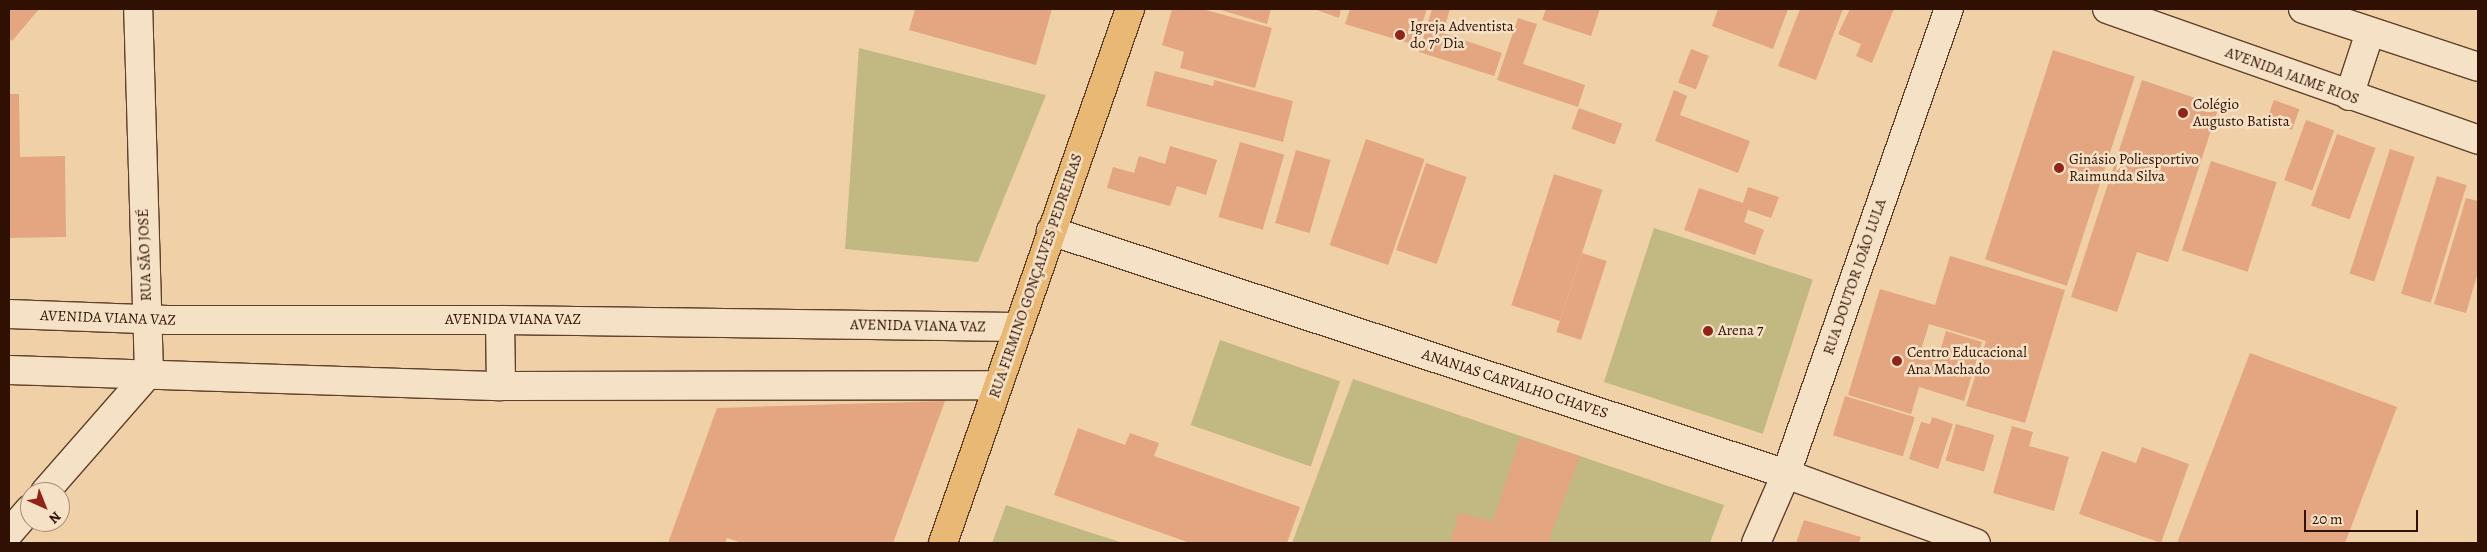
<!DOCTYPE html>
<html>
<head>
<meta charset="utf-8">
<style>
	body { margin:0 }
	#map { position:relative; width:2487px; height:552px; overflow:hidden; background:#f0d1a7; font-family:Alegreya,serif }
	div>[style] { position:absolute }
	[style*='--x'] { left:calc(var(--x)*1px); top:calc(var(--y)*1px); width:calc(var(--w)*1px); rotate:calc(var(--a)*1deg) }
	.green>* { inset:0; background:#c2b982; transform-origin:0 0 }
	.building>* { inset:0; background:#e4a581; transform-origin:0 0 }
	.roads { filter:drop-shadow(1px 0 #5f402b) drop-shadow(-1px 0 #5f402b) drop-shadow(0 1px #5f402b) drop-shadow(0 -1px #5f402b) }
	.minor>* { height:28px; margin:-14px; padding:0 14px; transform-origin:14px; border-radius:14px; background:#f5e1c6 }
	.tertiary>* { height:28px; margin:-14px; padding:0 14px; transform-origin:14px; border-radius:14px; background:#f5e1c6 }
	.primary>* { height:28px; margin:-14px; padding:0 14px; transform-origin:14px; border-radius:14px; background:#e8b874 }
	.dots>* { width:14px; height:14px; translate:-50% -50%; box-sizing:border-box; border:2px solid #f5e1c6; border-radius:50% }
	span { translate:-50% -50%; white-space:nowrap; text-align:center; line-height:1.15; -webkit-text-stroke:5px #f5e1c6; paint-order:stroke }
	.poi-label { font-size:15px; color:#2f1002 }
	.left { translate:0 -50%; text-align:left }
	.street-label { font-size:15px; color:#2f1002 }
	.frame { position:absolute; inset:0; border:10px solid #2f1002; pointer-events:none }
	.north { position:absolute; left:20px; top:482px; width:50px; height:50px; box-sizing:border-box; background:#f5e1c6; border:1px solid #a68d78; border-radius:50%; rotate:136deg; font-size:14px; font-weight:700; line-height:20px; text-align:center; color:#2f1002 }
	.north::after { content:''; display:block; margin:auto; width:18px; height:22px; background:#8f2418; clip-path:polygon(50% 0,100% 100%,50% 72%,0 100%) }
	.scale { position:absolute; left:2304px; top:510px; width:114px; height:22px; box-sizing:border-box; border:2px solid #2f1002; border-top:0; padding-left:6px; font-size:15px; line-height:18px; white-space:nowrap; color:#2f1002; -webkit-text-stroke:4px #f5e1c6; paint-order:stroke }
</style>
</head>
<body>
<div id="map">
	<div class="green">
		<i style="clip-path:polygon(859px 48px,1046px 95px,978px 262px,845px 249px)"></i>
		<i style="left:1654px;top:228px;width:167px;height:162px;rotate:18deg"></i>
		<i style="left:1220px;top:340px;width:127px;height:90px;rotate:19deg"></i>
		<i style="clip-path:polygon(1353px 379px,1724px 505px,1710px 543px,1292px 543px)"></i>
		<i style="clip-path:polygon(1006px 505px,1123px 543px,992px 543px)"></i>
	</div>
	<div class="building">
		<i style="clip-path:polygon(9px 9px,39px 9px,12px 41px,9px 38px)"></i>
		<i style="clip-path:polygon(915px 9px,1052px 9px,1036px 65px,909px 30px)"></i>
		<i style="clip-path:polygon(1172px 9px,1202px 9px,1272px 28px,1255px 88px,1180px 68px,1184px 52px,1162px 45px)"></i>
		<i style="clip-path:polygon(1218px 9px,1271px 9px,1267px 24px)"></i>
		<i style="clip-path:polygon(1314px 9px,1341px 9px,1339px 18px)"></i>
		<i style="clip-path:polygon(1350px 9px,1413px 10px,1427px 9px,1415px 45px,1345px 24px)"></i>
		<i style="clip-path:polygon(1432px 9px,1450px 9px,1443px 33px,1502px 53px,1494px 76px,1419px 52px)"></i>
		<i style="clip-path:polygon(1546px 9px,1600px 9px,1591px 36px,1542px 20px)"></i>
		<i style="clip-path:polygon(1718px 9px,1788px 9px,1773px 49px,1712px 26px)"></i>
		<i style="clip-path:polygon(1800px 9px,1843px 9px,1816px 80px,1778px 66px)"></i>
		<i style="clip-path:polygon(1850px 9px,1894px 9px,1872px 63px,1856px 56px,1861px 44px,1838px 34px)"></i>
		<i style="clip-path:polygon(1518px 18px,1537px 24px,1523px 64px,1585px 85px,1578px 107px,1497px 80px)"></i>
		<i style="left:1691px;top:49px;width:19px;height:36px;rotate:21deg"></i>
		<i style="left:2053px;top:50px;width:86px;height:220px;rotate:18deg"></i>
		<i style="clip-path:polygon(1155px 71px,1213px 86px,1214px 80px,1293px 101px,1283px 142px,1146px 106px)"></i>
		<i style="clip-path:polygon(2142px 80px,2219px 106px,2168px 262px,2137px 252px,2117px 312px,2071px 297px)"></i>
		<i style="clip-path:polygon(1674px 90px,1687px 96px,1680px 115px,1750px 141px,1738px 173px,1655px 141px)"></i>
		<i style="clip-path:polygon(9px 94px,19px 94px,20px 157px,65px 156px,66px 237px,9px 238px)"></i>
		<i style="left:2274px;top:100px;width:27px;height:22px;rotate:20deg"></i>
		<i style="left:1579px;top:108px;width:46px;height:22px;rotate:20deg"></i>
		<i style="left:2306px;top:120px;width:30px;height:64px;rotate:20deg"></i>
		<i style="left:2337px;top:134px;width:41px;height:76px;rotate:20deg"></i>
		<i style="left:1366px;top:139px;width:62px;height:112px;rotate:19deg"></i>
		<i style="left:1240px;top:142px;width:46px;height:78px;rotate:16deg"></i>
		<i style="clip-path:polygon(1170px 146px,1217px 160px,1206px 195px,1177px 186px,1170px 206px,1107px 188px,1113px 167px,1134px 173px,1139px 156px,1165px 164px)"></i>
		<i style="left:2390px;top:149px;width:26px;height:131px;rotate:18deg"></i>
		<i style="left:1296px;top:150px;width:36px;height:76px;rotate:16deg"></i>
		<i style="left:2211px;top:161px;width:69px;height:94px;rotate:18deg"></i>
		<i style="left:1426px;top:163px;width:43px;height:92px;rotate:19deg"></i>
		<i style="left:1554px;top:174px;width:51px;height:138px;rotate:18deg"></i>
		<i style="left:2437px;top:176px;width:31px;height:123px;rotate:17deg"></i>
		<i style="clip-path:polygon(1748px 187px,1779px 197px,1771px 218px,1748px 210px,1744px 222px,1764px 230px,1755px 255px,1684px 230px,1699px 188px,1743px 203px)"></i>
		<i style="clip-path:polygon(2466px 198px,2478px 201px,2478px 272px,2466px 313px,2434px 304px)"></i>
		<i style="left:1582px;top:253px;width:26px;height:83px;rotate:18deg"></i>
		<i style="clip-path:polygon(1950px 256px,2065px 290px,2025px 423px,1966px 406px,1986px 341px,1929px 324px,1920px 353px,1938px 358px,1946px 331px,1982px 342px,1964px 401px,1919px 387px,1911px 414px,1848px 395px,1880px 289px,1935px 305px)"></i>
		<i style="clip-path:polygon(2250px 353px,2397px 407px,2345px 543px,2177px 543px)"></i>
		<i style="left:1845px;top:396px;width:73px;height:41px;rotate:17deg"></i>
		<i style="clip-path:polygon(945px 401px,893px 543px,742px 543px,727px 538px,725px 543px,668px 543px,717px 408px)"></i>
		<i style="clip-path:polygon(1932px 417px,1953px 424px,1938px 469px,1909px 459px,1921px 422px,1930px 424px)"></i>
		<i style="left:1956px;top:424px;width:40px;height:38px;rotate:16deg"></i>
		<i style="clip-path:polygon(2012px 426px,2033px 432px,2029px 446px,2069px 457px,2054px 511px,1993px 493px)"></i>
		<i style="clip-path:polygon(1078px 428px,1125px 445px,1130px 433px,1159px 443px,1154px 456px,1300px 507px,1287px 543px,1190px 543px,1054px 495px)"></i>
		<i style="clip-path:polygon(1520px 437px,1580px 456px,1548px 543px,1450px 543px,1459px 513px,1493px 521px)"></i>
		<i style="clip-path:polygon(2142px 447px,2189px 464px,2161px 543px,2079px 514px,2102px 451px,2136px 463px)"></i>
		<i style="clip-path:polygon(1804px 520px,1861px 537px,1859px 543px,1796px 543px)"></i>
	</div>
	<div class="roads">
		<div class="minor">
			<i style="--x:1051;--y:231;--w:774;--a:18.29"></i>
			<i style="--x:1786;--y:474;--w:202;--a:20"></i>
			<i style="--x:500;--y:320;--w:66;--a:89.1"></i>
			<i style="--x:45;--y:492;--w:158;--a:-48.8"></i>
			<i style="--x:149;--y:373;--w:364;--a:-91.7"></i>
			<i style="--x:9;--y:533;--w:32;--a:-49"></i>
			<i style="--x:1756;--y:543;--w:75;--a:-66.5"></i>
			<i style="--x:1786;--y:474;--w:493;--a:-70.7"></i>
		</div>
		<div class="tertiary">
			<i style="--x:2107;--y:9;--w:393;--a:19.4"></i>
			<i style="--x:2303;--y:9;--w:184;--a:18.3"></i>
			<i style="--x:2349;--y:96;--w:67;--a:-71.8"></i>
			<i style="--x:9;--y:314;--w:159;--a:2.2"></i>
			<i style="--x:168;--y:320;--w:332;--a:0"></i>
			<i style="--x:500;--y:320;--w:518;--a:0.77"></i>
			<i style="--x:9;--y:370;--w:492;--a:1.9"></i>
			<i style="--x:501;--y:386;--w:496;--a:-0.1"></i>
		</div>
		<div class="primary">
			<i style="--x:943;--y:543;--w:566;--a:-70.7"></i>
		</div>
	</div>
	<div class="dots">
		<i style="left:1400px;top:35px;background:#8f2418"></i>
		<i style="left:2183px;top:113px;background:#8f2418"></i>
		<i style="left:2059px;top:168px;background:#8f2418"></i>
		<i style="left:1708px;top:331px;background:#8f2418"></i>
		<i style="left:1897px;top:361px;background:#8f2418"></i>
	</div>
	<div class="poi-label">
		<span class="left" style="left:1410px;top:35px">Igreja Adventista<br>do 7º Dia</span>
		<span class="left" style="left:2193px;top:113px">Colégio<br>Augusto Batista</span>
		<span class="left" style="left:2069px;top:168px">Ginásio Poliesportivo<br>Raimunda Silva</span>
		<span class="left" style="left:1718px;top:331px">Arena 7</span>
		<span class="left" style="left:1907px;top:361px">Centro Educacional<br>Ana Machado</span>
	</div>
	<div class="street-label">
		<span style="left:2292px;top:76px;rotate:20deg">AVENIDA JAIME RIOS</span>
		<span style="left:145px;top:255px;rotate:-92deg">RUA SÃO JOSÉ</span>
		<span style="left:1036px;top:276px;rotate:-71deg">RUA FIRMINO GONÇALVES PEDREIRAS</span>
		<span style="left:1855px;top:277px;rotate:-71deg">RUA DOUTOR JOÃO LULA</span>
		<span style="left:108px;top:318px;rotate:2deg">AVENIDA VIANA VAZ</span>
		<span style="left:513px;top:320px">AVENIDA VIANA VAZ</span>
		<span style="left:918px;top:326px;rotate:1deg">AVENIDA VIANA VAZ</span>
		<span style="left:1515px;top:384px;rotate:18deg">ANANIAS CARVALHO CHAVES</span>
	</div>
	<div class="frame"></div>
	<div class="north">N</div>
	<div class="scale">20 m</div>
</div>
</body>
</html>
